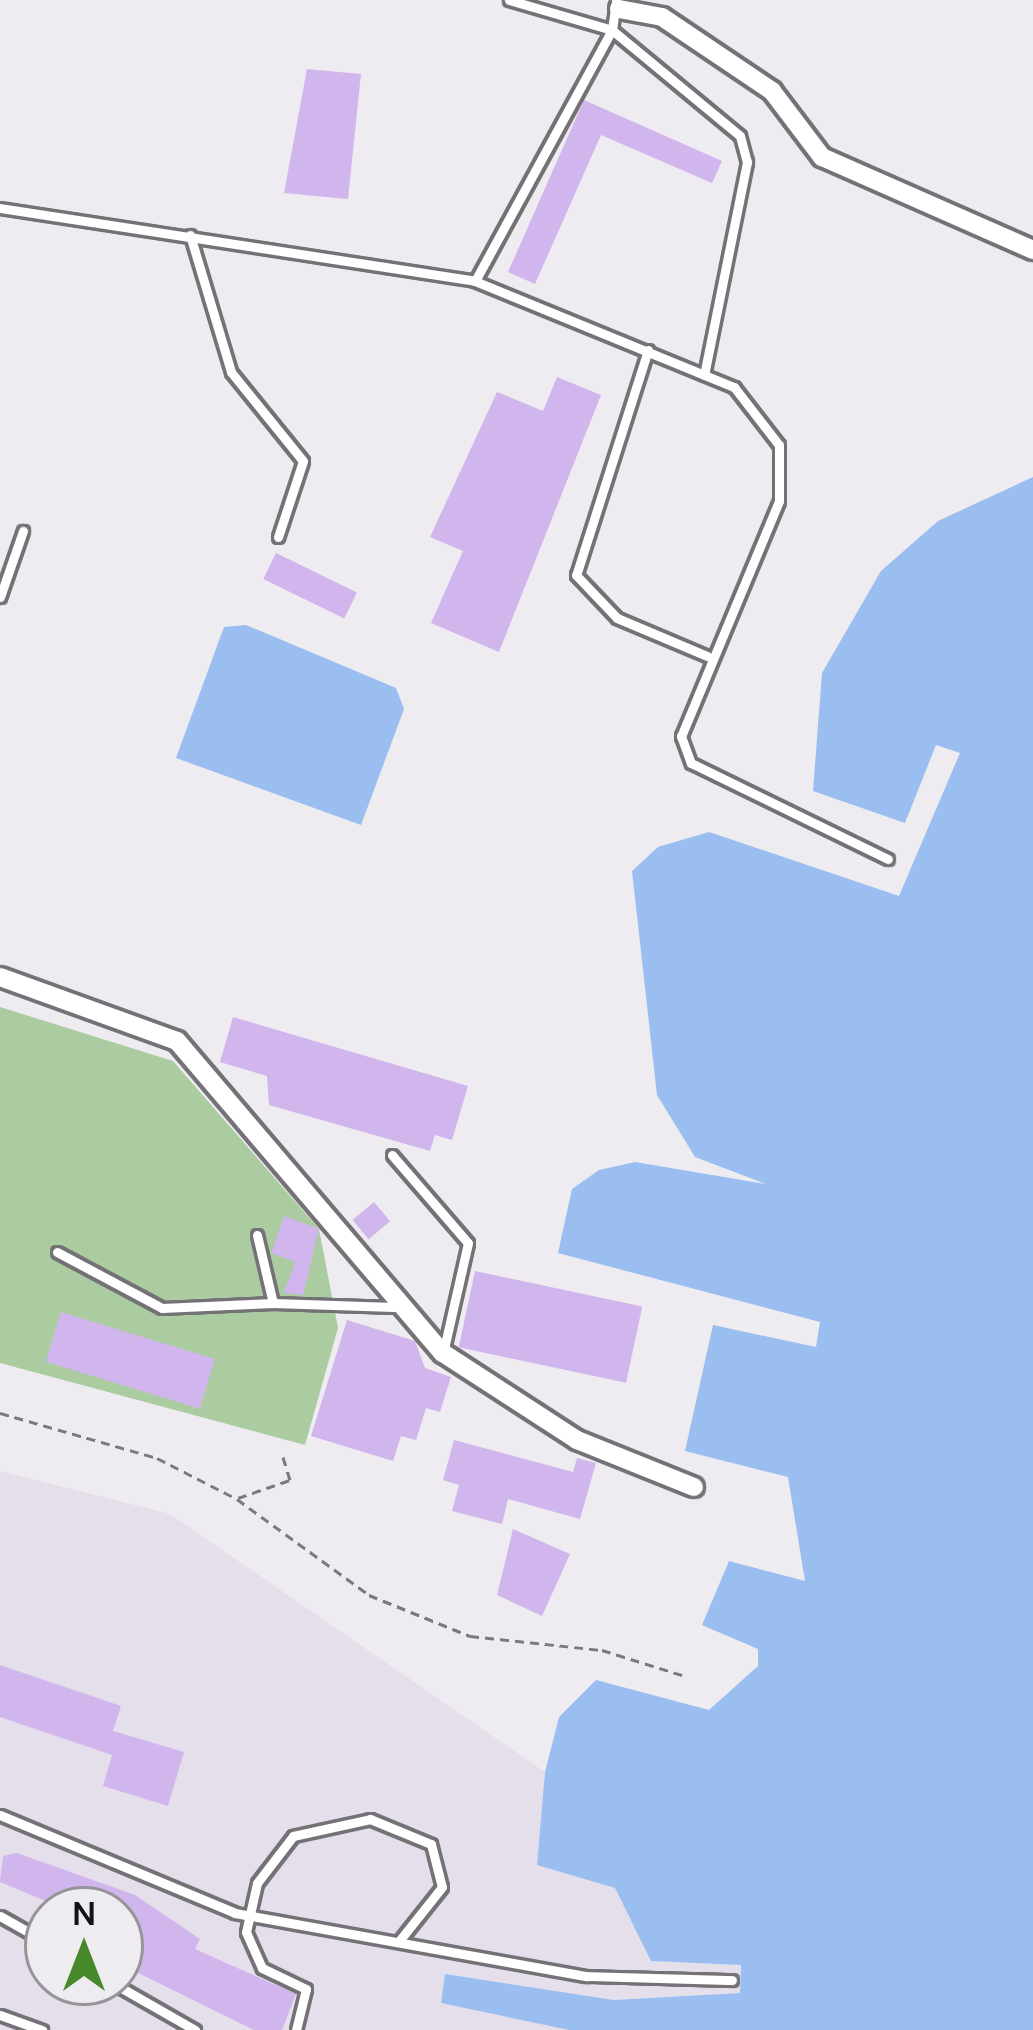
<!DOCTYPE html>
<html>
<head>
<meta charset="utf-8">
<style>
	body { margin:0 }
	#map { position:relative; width:1033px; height:2030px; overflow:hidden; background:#eeebf1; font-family:Manrope,sans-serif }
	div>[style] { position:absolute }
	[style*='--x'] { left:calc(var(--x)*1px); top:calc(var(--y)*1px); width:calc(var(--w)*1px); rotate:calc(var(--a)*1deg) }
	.built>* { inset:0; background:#e5dfec }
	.green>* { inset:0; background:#abcca0 }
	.water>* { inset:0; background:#99beef }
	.building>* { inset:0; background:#d0b6ec; transform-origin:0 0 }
	.path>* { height:3px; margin-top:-1.5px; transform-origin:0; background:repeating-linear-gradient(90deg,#7b797d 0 9px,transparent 0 15px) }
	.roads { filter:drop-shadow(3px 0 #747277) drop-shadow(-3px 0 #747277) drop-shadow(0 3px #747277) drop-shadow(0 -3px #747277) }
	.lane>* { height:9px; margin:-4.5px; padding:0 4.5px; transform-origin:4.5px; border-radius:4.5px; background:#fff }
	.street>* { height:18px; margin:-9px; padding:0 9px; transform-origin:9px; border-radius:9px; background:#fff }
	span { translate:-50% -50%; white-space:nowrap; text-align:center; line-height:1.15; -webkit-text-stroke:9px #eeebf1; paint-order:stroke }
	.north { position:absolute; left:24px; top:1886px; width:120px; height:120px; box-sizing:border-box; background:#eeebf1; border:3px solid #969499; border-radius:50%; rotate:0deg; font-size:33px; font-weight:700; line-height:48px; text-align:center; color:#131214 }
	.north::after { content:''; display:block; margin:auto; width:42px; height:54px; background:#47882b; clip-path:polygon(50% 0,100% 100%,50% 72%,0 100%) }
</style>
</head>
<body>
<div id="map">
	<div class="built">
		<i style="clip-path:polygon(evenodd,0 1471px,170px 1514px,545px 1772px,537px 1864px,615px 1888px,651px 1961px,741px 1965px,740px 1994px,614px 2000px,446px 1974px,441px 2003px,569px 2030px,0 2030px,0 1471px,48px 1910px,120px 1910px,120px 1982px,48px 1982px,48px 1910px)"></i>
	</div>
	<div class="green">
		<i style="clip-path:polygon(0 1007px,173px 1061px,319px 1229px,338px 1328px,305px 1445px,0 1363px)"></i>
	</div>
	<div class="water">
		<i style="clip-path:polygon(1033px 477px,1033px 2030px,569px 2030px,441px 2003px,445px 1974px,614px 2000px,740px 1993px,741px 1965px,651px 1961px,615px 1888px,537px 1865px,545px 1772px,559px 1717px,596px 1680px,709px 1710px,758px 1666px,758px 1649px,702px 1625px,729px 1561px,805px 1581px,788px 1477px,685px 1451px,713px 1325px,816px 1347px,820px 1322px,558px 1253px,572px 1189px,599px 1170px,635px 1162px,766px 1184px,695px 1157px,657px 1095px,632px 871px,658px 847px,709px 832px,899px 896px,960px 753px,936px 745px,905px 823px,813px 791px,822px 673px,881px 571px,938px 521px)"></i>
		<i style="clip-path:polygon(246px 625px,396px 688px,404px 709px,361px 825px,176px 758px,224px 627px)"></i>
	</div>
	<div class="building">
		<i style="clip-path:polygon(307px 69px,361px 74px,348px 199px,284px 193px)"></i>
		<i style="clip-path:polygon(584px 100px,722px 161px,712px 183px,601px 135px,535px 284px,508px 272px)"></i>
		<i style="clip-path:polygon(557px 377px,601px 395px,499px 652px,431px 623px,463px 551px,430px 537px,497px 392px,543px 411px)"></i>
		<i style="left:276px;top:553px;width:90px;height:29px;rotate:26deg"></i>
		<i style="clip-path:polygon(233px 1017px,468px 1086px,452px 1140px,435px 1135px,430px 1151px,269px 1105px,267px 1076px,220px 1062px)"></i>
		<i style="left:374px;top:1202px;width:25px;height:28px;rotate:50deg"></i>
		<i style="clip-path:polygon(284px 1216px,319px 1229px,303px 1295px,284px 1293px,295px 1262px,271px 1253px)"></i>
		<i style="left:475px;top:1271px;width:171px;height:78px;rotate:12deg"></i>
		<i style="left:61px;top:1312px;width:161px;height:52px;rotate:17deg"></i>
		<i style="clip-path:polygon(347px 1320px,415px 1341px,425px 1368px,451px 1377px,440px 1412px,426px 1408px,416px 1440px,401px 1436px,393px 1461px,311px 1436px)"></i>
		<i style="clip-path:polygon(454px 1440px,573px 1472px,577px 1458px,596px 1463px,580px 1519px,508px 1499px,502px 1524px,452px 1511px,459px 1485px,443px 1480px)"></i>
		<i style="clip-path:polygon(513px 1529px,570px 1554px,542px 1616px,497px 1595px)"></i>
		<i style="clip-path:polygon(0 1665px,121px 1706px,113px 1731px,184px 1752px,168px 1806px,103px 1786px,112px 1755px,0 1717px)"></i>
		<i style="clip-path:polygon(17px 1853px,135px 1895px,200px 1939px,195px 1949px,296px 1994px,282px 2030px,254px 2030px,120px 1964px,120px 1910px,67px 1910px,0 1882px,3px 1856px)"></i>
	</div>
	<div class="path">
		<i style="--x:0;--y:1413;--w:163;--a:16"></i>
		<i style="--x:157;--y:1458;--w:90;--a:27.1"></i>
		<i style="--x:237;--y:1499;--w:163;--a:36"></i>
		<i style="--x:369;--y:1595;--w:109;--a:22.1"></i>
		<i style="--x:470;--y:1636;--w:133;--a:6.1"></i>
		<i style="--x:602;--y:1650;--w:84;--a:17.4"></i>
		<i style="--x:238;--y:1498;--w:55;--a:-19.1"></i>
		<i style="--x:290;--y:1480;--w:27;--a:-107"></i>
	</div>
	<div class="roads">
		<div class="lane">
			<i style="--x:509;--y:0;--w:107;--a:16.2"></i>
			<i style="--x:612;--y:30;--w:166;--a:39.6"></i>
			<i style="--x:740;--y:136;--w:27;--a:75"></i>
			<i style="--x:747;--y:162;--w:217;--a:101.4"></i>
			<i style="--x:0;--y:208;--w:481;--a:8.7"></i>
			<i style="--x:475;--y:281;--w:280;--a:22.3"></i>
			<i style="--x:734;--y:387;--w:73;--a:52.2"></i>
			<i style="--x:779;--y:445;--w:56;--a:90"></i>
			<i style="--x:779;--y:501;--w:255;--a:112.6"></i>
			<i style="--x:681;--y:736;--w:29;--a:70"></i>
			<i style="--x:691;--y:763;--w:219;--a:26"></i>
			<i style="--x:190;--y:235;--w:143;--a:73.3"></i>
			<i style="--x:231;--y:372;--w:114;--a:51"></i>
			<i style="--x:303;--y:461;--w:80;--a:108.2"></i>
			<i style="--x:475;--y:281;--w:286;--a:-61.4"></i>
			<i style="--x:612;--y:30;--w:30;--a:-82"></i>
			<i style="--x:648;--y:350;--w:236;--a:107.7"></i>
			<i style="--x:576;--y:575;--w:59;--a:46.4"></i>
			<i style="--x:617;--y:618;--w:98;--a:22.9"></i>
			<i style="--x:0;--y:597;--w:70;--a:-70.8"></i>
			<i style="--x:392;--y:1155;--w:116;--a:49.2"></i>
			<i style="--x:468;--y:1243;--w:113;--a:102.8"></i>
			<i style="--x:257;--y:1235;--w:70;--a:76.8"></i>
			<i style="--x:273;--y:1303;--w:121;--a:1.9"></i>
			<i style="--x:57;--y:1252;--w:119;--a:28.1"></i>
			<i style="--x:162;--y:1308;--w:111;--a:-2.6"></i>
			<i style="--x:0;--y:1815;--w:255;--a:22.6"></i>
			<i style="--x:235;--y:1913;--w:357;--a:10.2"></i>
			<i style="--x:586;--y:1976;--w:146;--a:1.6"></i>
			<i style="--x:0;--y:1916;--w:55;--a:29.4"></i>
			<i style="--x:111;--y:1982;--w:97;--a:29.7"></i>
			<i style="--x:0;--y:2015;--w:45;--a:19.7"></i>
			<i style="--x:296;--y:2030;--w:42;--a:-76.3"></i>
			<i style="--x:306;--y:1989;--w:49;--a:-154.5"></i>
			<i style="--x:262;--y:1968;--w:39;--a:-114"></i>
			<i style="--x:246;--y:1932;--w:50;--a:-77.3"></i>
			<i style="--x:257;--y:1883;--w:59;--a:-52.5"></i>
			<i style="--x:293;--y:1836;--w:79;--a:-12.4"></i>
			<i style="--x:370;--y:1819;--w:66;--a:22.3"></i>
			<i style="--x:431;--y:1844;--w:44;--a:75.7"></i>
			<i style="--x:442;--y:1887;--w:69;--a:128.5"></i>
		</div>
		<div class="street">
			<i style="--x:619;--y:9;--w:44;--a:10.5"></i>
			<i style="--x:662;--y:17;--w:133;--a:33.9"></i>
			<i style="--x:772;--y:91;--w:83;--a:52.9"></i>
			<i style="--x:822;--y:157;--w:231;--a:23.8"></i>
			<i style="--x:0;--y:977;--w:188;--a:19.9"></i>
			<i style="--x:177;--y:1041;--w:410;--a:49.6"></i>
			<i style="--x:443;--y:1353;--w:160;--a:33"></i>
			<i style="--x:577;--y:1440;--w:126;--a:21.9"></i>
		</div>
	</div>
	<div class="north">N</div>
</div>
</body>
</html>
